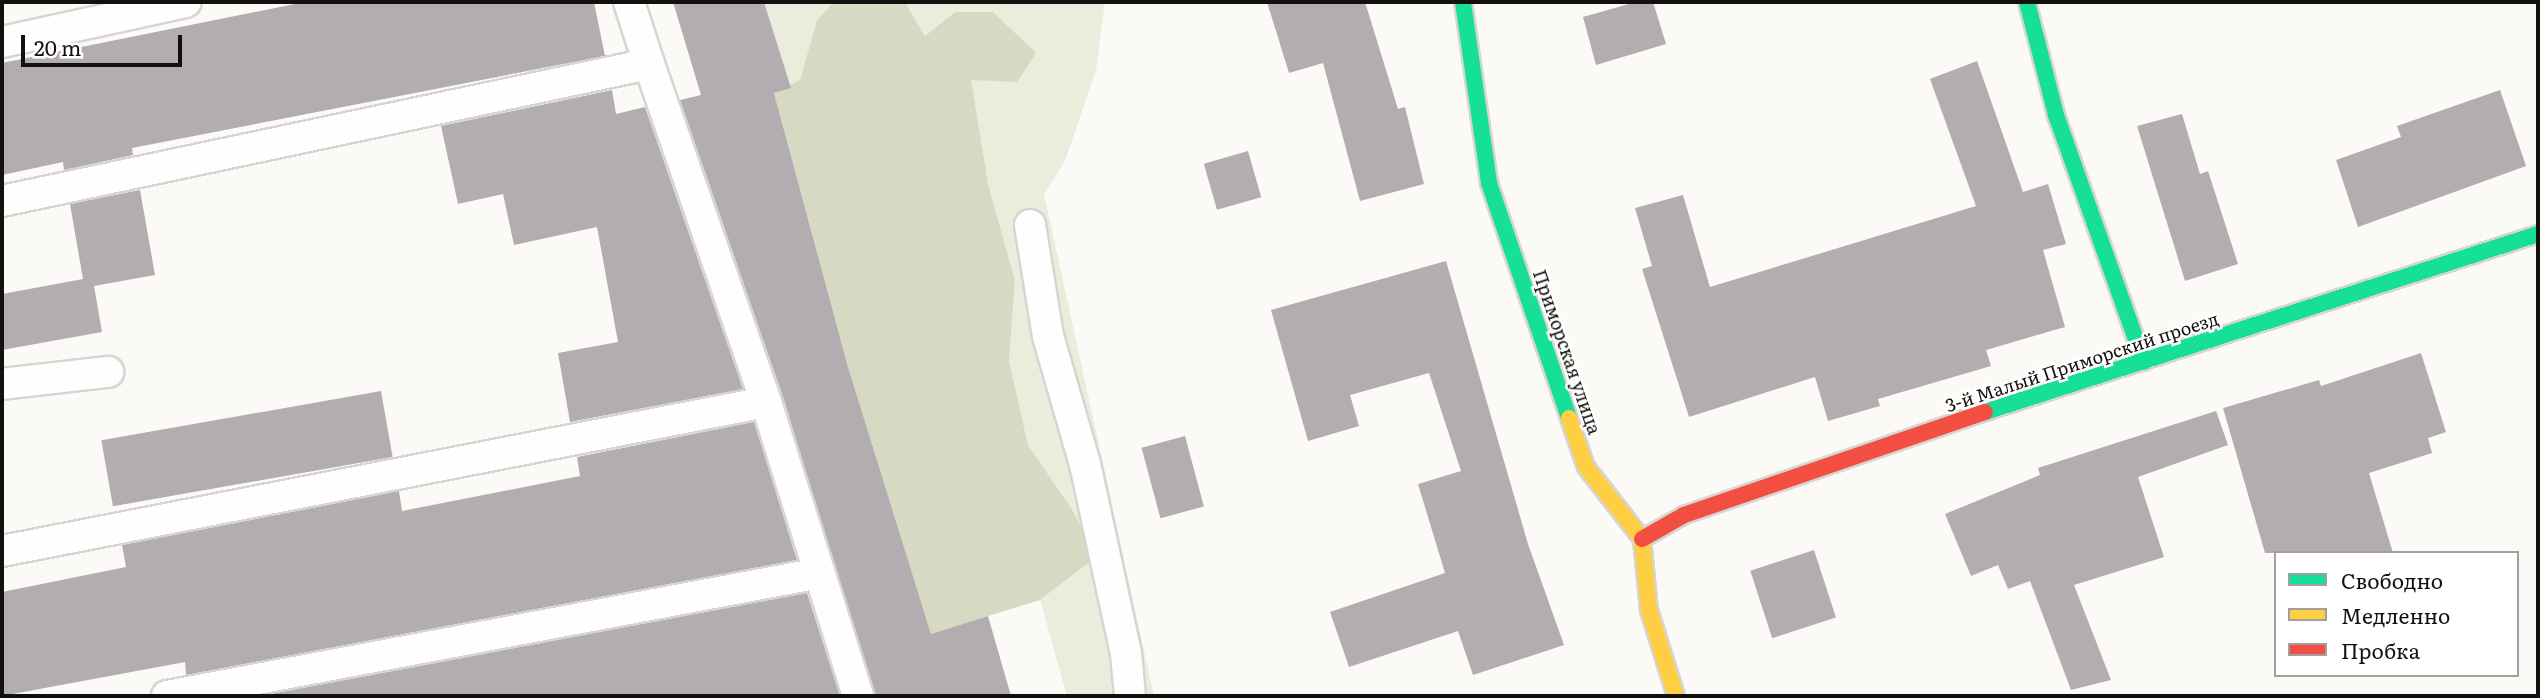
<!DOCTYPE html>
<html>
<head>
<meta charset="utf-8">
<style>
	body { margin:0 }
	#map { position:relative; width:2540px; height:698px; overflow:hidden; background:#fcfaf6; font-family:Literata,serif }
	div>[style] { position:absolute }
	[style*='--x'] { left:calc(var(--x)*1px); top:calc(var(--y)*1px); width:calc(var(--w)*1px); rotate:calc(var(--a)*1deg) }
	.green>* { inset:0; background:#eaeddb }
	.forest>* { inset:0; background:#d6dac3 }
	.building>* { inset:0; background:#b3acb0; transform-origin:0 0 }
	.roads { filter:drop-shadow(2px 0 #d6d5d1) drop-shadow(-2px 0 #d6d5d1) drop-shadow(0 2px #d6d5d1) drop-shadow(0 -2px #d6d5d1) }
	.lane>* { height:30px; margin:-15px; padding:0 15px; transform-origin:15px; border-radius:15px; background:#fffefe }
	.fast>* { height:16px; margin:-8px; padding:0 8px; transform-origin:8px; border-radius:8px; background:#16e098 }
	.slow>* { height:16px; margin:-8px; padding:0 8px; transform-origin:8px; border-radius:8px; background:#ffcf43 }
	.jam>* { height:16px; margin:-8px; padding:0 8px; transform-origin:8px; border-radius:8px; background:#f24e42 }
	span { translate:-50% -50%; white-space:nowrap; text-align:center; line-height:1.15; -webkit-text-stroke:5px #fff; paint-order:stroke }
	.street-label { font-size:18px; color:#13110d }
	.frame { position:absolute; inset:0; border:4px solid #13110d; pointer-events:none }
	.legend { position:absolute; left:2274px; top:551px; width:245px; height:126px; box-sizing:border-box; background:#fff; border:2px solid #a1a09e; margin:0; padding:9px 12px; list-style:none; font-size:21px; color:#13110d }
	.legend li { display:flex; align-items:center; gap:14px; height:35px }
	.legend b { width:35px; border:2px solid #a1a09e }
	.scale { position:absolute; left:21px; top:35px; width:161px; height:32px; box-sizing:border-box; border:4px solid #13110d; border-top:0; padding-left:9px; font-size:21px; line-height:24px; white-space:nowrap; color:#13110d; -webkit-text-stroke:5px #fff; paint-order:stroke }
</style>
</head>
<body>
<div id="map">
	<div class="green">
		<i style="clip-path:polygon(764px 2px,834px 2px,817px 20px,800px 80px,791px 88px)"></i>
		<i style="clip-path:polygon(905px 2px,1105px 2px,1096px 70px,1065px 161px,1044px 194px,1154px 696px,1067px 696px,1040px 600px,1096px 557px,1073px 511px,1028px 445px,1009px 361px,1015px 279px,988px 184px,955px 12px,925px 36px)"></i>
	</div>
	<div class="forest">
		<i style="clip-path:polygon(834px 2px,905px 2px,925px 36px,955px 12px,993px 12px,1036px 53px,1017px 82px,971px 80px,988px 184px,1015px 280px,1009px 361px,1028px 445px,1073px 511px,1096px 557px,1040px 600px,931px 634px,848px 367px,774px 93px,800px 80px,817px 20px)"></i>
	</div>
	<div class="building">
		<i style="clip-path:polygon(305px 2px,594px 2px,605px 56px,132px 148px,133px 155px,64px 170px,63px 162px,2px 175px,2px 63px)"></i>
		<i style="clip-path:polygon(673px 2px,764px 2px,791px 88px,774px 93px,848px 367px,931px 634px,988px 616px,1011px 696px,875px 696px,783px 397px,680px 100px,701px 95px)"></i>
		<i style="clip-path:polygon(1267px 2px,1365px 2px,1398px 109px,1405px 107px,1424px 184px,1360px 201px,1323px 63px,1289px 73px)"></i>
		<i style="clip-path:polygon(1636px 2px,1653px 2px,1666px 44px,1596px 65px,1583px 17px)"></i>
		<i style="clip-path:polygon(1977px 61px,2023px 192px,2048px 184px,2066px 244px,2043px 250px,2065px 327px,1986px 350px,1991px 366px,1878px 399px,1880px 406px,1828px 421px,1815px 377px,1689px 417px,1642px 269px,1652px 266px,1635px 208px,1683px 195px,1710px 287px,1976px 206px,1930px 79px)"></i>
		<i style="clip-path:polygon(612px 90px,616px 114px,645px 107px,743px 389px,570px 422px,558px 353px,618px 342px,597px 227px,514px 245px,503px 194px,458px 204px,441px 126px)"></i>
		<i style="clip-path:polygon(2500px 90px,2526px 166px,2358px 227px,2336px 160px,2401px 137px,2397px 126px)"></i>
		<i style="clip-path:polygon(2182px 114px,2200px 174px,2208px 171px,2238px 264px,2185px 281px,2137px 126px)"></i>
		<i style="left:1248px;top:151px;width:48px;height:46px;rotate:74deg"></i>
		<i style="clip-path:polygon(140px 190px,155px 275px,94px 286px,102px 332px,2px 350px,2px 294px,83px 279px,70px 204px)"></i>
		<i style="clip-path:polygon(1446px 261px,1528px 544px,1564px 645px,1473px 675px,1458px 631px,1349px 667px,1330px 612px,1445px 573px,1418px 484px,1461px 471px,1429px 373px,1350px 395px,1359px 426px,1308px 441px,1271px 310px)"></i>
		<i style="clip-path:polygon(2421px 353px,2446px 432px,2428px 438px,2432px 453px,2369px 473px,2393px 553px,2265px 553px,2223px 408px,2319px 380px,2321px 386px)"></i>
		<i style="left:381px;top:391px;width:67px;height:284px;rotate:80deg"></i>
		<i style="clip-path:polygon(2216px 411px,2228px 445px,2138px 477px,2164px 557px,2074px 585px,2111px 680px,2071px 690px,2030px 581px,2008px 589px,1998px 565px,1971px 576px,1945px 514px,2040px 475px,2038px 468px)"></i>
		<i style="clip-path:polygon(754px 422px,797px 560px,186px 675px,185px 662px,2px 696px,2px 592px,126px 567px,122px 545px,399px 491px,402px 511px,580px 476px,577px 457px)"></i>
		<i style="left:1185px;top:436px;width:73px;height:45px;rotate:75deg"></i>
		<i style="left:1814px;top:550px;width:71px;height:67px;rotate:72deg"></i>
		<i style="clip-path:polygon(807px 593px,840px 696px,260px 696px)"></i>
	</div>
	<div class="roads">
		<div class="lane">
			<i style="--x:629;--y:2;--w:65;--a:72.1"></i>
			<i style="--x:2;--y:42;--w:188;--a:-12.3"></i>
			<i style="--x:2;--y:201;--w:661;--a:-11.96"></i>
			<i style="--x:649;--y:64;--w:358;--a:70.9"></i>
			<i style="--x:766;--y:402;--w:308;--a:72.6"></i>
			<i style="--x:1030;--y:225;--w:112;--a:80.8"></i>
			<i style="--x:1048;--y:336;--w:133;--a:73.9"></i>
			<i style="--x:1085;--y:464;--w:193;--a:77.8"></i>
			<i style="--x:1126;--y:653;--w:43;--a:84.7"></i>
			<i style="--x:2;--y:384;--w:107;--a:-6.5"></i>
			<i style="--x:2;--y:551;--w:778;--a:-11.04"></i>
			<i style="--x:167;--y:696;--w:664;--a:-10.67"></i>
		</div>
		<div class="fast">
			<i style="--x:1463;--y:2;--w:183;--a:81.8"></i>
			<i style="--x:1489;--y:183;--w:248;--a:71.2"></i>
			<i style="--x:2027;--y:2;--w:117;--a:75.6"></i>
			<i style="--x:2056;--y:115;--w:262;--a:70.4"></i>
			<i style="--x:1985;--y:412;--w:581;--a:-17.84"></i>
		</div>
		<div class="slow">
			<i style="--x:1569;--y:418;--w:52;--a:70.9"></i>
			<i style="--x:1586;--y:467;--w:91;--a:52.1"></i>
			<i style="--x:1642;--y:539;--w:71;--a:84.4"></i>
			<i style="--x:1649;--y:610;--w:90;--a:72.6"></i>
		</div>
		<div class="jam">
			<i style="--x:1642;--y:539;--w:48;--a:-29.7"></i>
			<i style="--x:1684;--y:515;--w:318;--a:-18.9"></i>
		</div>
	</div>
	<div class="street-label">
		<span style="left:1567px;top:352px;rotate:71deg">Приморская улица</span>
		<span style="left:2082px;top:362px;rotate:-18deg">3-й Малый Приморский проезд</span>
	</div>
	<div class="frame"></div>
	<ul class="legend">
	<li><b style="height:9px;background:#16e098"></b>Свободно</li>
	<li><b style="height:9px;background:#ffcf43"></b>Медленно</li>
	<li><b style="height:9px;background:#f24e42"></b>Пробка</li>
	</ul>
	<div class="scale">20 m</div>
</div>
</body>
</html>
